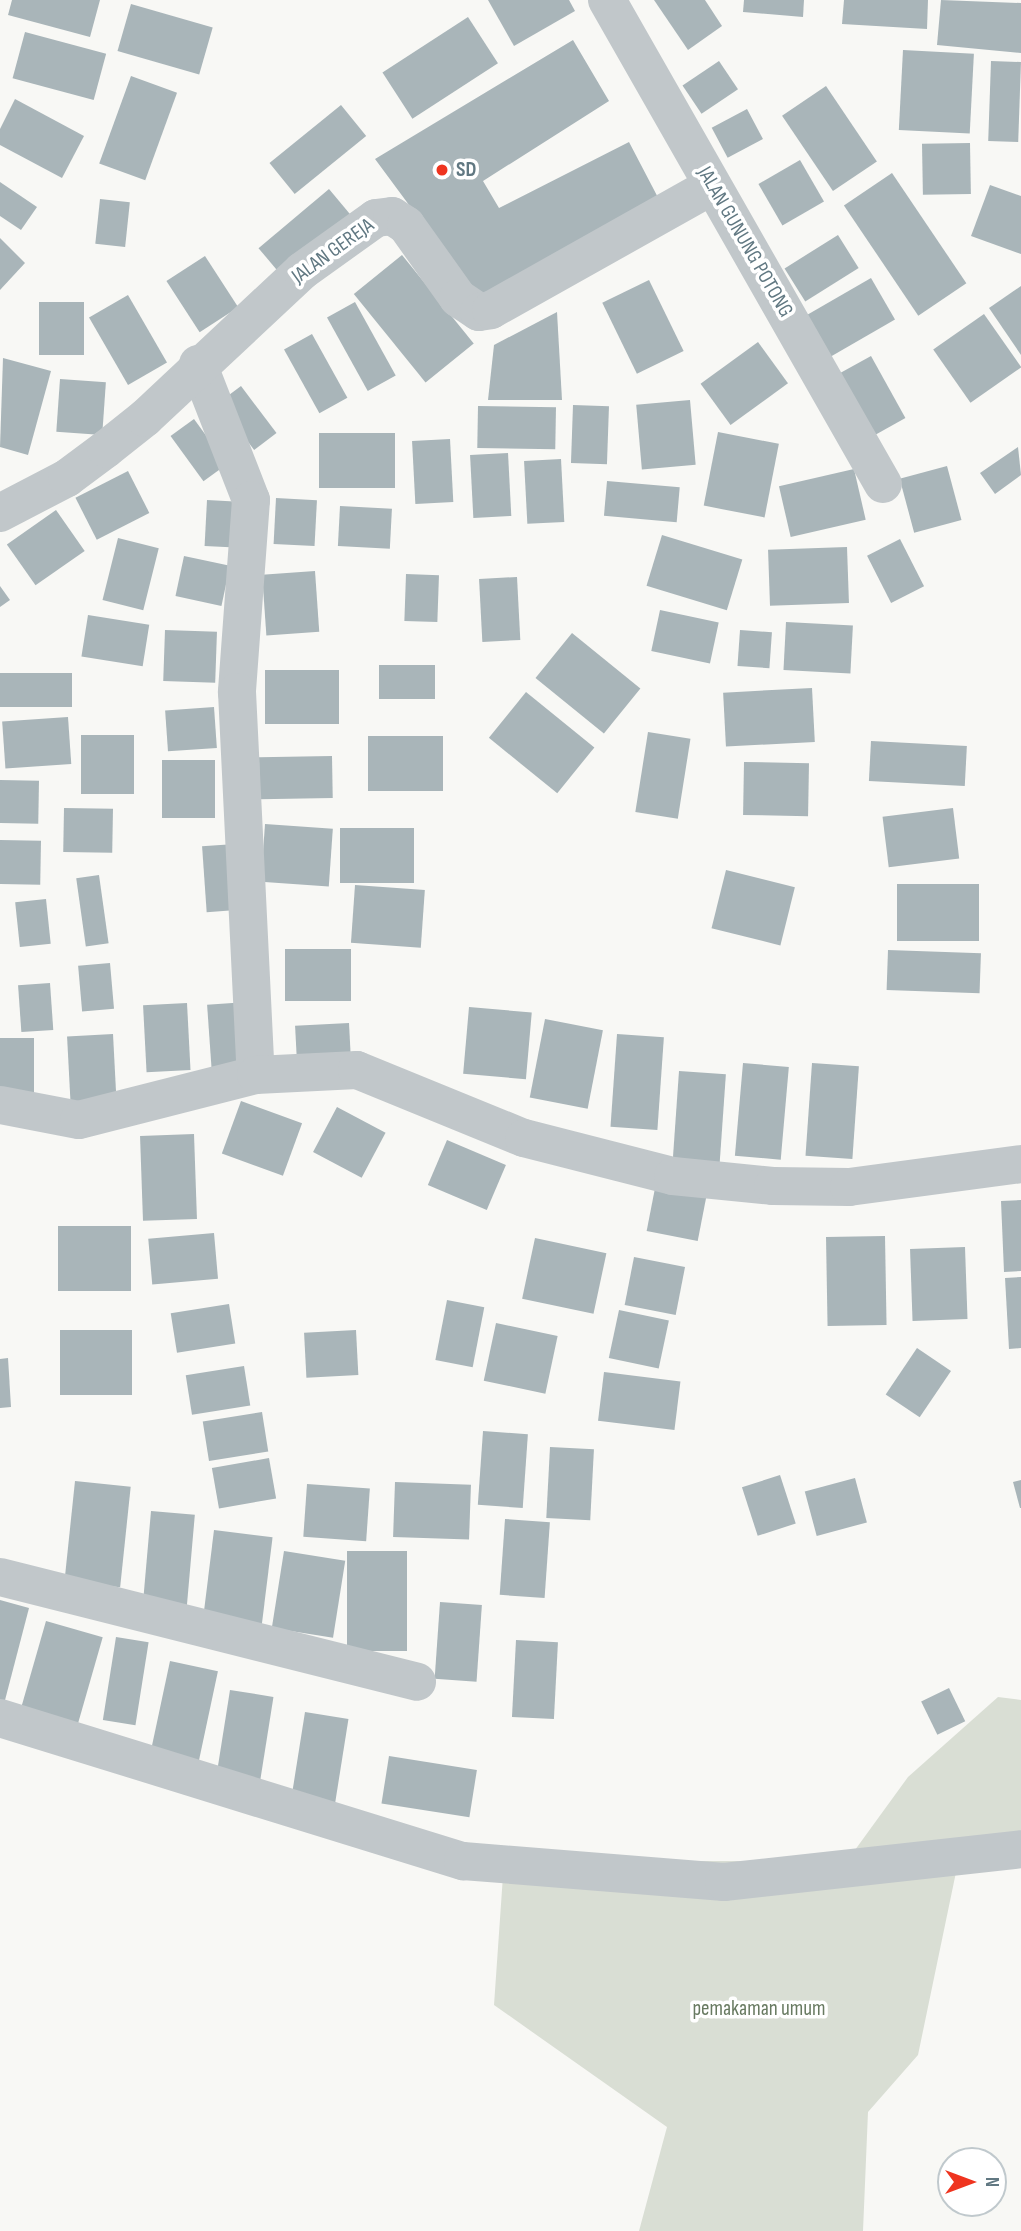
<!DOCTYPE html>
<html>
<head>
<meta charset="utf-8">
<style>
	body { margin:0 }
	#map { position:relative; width:1021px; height:2231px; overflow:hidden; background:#f8f8f5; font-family:"Sofia Sans Condensed",sans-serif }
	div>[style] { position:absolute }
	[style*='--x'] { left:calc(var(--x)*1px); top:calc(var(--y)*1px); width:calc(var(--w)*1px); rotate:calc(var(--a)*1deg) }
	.green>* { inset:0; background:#d9ded4 }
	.building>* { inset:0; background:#a9b5b9; transform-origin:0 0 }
	.street>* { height:38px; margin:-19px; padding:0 19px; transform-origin:19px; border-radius:19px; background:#c1c7ca }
	.dots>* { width:19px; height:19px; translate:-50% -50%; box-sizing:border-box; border:4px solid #fff; border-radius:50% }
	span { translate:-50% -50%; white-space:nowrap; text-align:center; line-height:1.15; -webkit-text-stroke:7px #fff; paint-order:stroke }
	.poi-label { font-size:21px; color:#617882; font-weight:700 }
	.left { translate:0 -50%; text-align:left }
	.street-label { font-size:21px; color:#617882 }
	.park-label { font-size:21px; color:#687a61 }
	.north { position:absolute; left:937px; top:2147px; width:70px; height:70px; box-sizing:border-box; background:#fff; border:2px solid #c0c9cd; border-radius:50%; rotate:90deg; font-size:19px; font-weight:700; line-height:28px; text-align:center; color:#617882 }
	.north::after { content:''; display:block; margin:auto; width:24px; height:32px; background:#ef341f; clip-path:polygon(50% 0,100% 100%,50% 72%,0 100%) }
</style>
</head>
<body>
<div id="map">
	<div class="green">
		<i style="clip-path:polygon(998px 1697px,1021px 1700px,1021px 1865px,960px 1853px,918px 2055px,868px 2112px,863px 2231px,639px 2231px,667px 2127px,494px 2005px,504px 1861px,847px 1861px,908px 1777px)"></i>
	</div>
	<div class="building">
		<i style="clip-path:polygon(12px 0,100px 0,90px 37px,8px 15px)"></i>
		<i style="clip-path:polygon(488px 0,569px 0,575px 11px,514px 46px)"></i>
		<i style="clip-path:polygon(654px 0,705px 0,722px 26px,688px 50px)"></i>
		<i style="clip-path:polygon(744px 0,804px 0,803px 17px,743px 12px)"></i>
		<i style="clip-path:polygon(844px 0,928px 0,927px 29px,842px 24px)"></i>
		<i style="clip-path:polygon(941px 0,1021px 3px,1021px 53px,937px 45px)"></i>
		<i style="left:131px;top:4px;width:85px;height:49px;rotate:16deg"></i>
		<i style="left:468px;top:17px;width:55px;height:102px;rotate:57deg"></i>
		<i style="left:25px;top:32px;width:84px;height:48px;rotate:15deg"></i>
		<i style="clip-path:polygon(573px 40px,609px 101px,483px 181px,499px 208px,629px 142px,664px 209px,483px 305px,375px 159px)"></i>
		<i style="left:903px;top:50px;width:71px;height:80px;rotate:3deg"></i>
		<i style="left:719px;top:61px;width:34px;height:44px;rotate:56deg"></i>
		<i style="left:991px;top:61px;width:30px;height:80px;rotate:2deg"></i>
		<i style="left:131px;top:76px;width:49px;height:93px;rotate:20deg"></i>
		<i style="left:826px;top:86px;width:91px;height:53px;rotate:56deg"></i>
		<i style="clip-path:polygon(15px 99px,84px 136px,62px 178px,0 145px,0 129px)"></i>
		<i style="left:341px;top:105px;width:40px;height:92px;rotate:51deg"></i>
		<i style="left:747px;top:109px;width:34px;height:40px;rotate:62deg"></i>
		<i style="left:970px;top:143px;width:51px;height:48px;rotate:89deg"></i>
		<i style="left:800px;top:160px;width:48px;height:48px;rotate:60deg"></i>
		<i style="left:892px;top:173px;width:133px;height:58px;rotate:56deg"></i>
		<i style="clip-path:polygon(0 182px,37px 207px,21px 230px,0 216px)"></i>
		<i style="clip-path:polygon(990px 185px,1021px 196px,1021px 254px,971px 236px)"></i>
		<i style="left:329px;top:189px;width:39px;height:92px;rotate:50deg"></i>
		<i style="left:100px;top:199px;width:30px;height:45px;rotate:6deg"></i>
		<i style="left:838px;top:235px;width:39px;height:63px;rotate:58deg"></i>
		<i style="clip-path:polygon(0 238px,25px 263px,0 290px)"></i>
		<i style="left:402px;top:255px;width:114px;height:62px;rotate:51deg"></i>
		<i style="left:205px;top:256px;width:61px;height:46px;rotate:57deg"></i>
		<i style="left:871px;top:278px;width:48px;height:75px;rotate:60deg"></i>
		<i style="left:649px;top:280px;width:79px;height:52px;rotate:64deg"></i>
		<i style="clip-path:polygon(1021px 286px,1021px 355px,989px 308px)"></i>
		<i style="left:128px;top:295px;width:78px;height:45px;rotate:60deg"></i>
		<i style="left:39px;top:302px;width:45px;height:53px"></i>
		<i style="left:355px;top:302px;width:84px;height:32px;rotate:61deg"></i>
		<i style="clip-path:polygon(557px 312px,562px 400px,488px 400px,494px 345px)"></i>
		<i style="left:984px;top:314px;width:65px;height:62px;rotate:55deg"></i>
		<i style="left:312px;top:334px;width:73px;height:32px;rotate:61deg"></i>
		<i style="left:758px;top:342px;width:51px;height:71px;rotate:54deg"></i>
		<i style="left:871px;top:356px;width:71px;height:43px;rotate:61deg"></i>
		<i style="clip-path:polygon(3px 358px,51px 371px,28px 455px,0 447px)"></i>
		<i style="left:60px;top:379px;width:46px;height:53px;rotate:4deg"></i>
		<i style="left:241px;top:386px;width:59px;height:28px;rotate:53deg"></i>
		<i style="left:690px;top:400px;width:65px;height:54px;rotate:85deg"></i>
		<i style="left:573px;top:405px;width:36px;height:58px;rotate:2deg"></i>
		<i style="left:478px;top:406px;width:78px;height:42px;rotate:1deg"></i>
		<i style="left:194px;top:419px;width:56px;height:29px;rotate:54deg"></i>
		<i style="left:718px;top:432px;width:62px;height:75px;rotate:11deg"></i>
		<i style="left:319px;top:433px;width:76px;height:55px"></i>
		<i style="left:450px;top:439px;width:63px;height:38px;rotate:87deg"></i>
		<i style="clip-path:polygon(1018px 447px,1021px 475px,995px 494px,980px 473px)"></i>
		<i style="left:508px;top:453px;width:63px;height:38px;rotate:87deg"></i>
		<i style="left:561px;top:459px;width:63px;height:37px;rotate:87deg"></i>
		<i style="left:947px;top:466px;width:56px;height:49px;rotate:75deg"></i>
		<i style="left:854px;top:469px;width:52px;height:77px;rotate:77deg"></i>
		<i style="left:128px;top:471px;width:47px;height:59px;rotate:63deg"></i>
		<i style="left:607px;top:481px;width:73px;height:35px;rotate:5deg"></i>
		<i style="left:276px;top:498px;width:41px;height:46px;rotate:3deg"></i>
		<i style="left:207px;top:500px;width:41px;height:46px;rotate:3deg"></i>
		<i style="left:340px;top:506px;width:52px;height:40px;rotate:3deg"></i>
		<i style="left:56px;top:510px;width:50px;height:60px;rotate:55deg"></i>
		<i style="left:662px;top:535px;width:84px;height:53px;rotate:17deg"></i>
		<i style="left:118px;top:538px;width:42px;height:64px;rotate:14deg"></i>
		<i style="left:900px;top:539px;width:53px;height:37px;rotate:63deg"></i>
		<i style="left:847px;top:547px;width:56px;height:79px;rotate:88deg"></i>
		<i style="left:184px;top:556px;width:47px;height:41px;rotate:12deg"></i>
		<i style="left:315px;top:571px;width:61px;height:53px;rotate:86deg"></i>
		<i style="left:406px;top:574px;width:33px;height:47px;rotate:2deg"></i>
		<i style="left:517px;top:577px;width:63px;height:38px;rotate:87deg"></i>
		<i style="clip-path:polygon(0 586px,10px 600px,0 607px)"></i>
		<i style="left:660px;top:610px;width:60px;height:42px;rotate:12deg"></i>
		<i style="left:88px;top:615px;width:62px;height:42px;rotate:9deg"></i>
		<i style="left:786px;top:622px;width:67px;height:48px;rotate:3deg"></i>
		<i style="left:165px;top:630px;width:52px;height:51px;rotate:2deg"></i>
		<i style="left:740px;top:630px;width:32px;height:36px;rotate:4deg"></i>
		<i style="left:572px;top:633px;width:88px;height:58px;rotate:39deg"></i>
		<i style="left:379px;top:665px;width:56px;height:34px"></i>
		<i style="left:265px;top:670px;width:74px;height:54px"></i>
		<i style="left:0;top:673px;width:72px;height:34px"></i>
		<i style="left:812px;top:688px;width:54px;height:89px;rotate:87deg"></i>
		<i style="left:526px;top:692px;width:88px;height:59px;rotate:39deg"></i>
		<i style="left:214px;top:707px;width:41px;height:49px;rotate:86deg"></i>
		<i style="left:68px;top:717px;width:47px;height:66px;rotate:86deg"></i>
		<i style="left:648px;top:732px;width:43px;height:81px;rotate:9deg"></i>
		<i style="left:81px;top:735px;width:53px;height:59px"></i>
		<i style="left:368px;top:736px;width:75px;height:55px"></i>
		<i style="left:871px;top:741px;width:96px;height:40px;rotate:3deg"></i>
		<i style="left:332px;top:756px;width:42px;height:73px;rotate:89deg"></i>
		<i style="left:162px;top:760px;width:53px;height:58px"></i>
		<i style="left:744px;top:762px;width:65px;height:53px;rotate:1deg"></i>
		<i style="left:0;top:780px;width:39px;height:43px;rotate:1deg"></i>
		<i style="left:64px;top:808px;width:49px;height:44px;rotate:1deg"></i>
		<i style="left:953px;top:808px;width:51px;height:71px;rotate:83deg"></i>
		<i style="left:265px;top:824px;width:68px;height:58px;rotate:4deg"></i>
		<i style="left:340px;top:828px;width:74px;height:55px"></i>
		<i style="left:0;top:840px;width:41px;height:44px;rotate:1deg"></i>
		<i style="left:235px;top:844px;width:66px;height:33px;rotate:86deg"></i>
		<i style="left:726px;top:870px;width:71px;height:60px;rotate:14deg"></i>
		<i style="left:99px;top:875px;width:69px;height:23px;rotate:82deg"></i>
		<i style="left:897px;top:884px;width:82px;height:57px"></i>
		<i style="left:355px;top:885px;width:70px;height:58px;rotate:4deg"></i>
		<i style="left:46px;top:899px;width:45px;height:31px;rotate:84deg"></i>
		<i style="left:285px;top:949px;width:66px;height:52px"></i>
		<i style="left:888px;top:950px;width:93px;height:40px;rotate:2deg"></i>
		<i style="left:110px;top:963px;width:46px;height:32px;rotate:85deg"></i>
		<i style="left:50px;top:983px;width:47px;height:32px;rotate:86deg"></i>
		<i style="left:247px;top:1002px;width:68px;height:40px;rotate:86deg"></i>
		<i style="left:187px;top:1003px;width:67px;height:44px;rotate:87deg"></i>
		<i style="left:469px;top:1007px;width:63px;height:67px;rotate:5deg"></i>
		<i style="left:545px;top:1019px;width:59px;height:80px;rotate:11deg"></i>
		<i style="left:349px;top:1023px;width:37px;height:54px;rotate:87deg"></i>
		<i style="left:113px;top:1034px;width:73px;height:46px;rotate:87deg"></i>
		<i style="left:617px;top:1034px;width:47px;height:93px;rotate:4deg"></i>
		<i style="left:0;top:1038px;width:34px;height:54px"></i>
		<i style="left:743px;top:1063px;width:46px;height:93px;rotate:5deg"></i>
		<i style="left:812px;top:1063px;width:47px;height:93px;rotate:4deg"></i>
		<i style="left:679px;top:1071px;width:47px;height:93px;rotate:4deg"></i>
		<i style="left:241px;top:1101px;width:65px;height:56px;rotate:20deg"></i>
		<i style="left:337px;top:1107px;width:55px;height:51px;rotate:28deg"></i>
		<i style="left:194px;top:1134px;width:85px;height:54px;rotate:88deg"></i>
		<i style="left:447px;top:1140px;width:64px;height:49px;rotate:23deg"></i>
		<i style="left:656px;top:1183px;width:52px;height:49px;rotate:11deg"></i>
		<i style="clip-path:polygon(1021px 1200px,1021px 1271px,1004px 1272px,1001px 1201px)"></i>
		<i style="left:58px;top:1226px;width:73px;height:65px"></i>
		<i style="left:214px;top:1233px;width:46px;height:66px;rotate:85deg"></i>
		<i style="left:885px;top:1236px;width:89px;height:59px;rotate:89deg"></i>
		<i style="left:535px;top:1238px;width:73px;height:62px;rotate:12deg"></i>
		<i style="left:965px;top:1247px;width:72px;height:55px;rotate:88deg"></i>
		<i style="left:634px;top:1257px;width:52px;height:49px;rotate:11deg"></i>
		<i style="clip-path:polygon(1021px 1277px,1021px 1348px,1009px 1349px,1005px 1278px)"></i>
		<i style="left:447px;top:1300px;width:38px;height:61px;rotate:11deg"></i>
		<i style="left:229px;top:1304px;width:40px;height:59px;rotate:81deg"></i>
		<i style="left:619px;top:1310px;width:51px;height:49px;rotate:12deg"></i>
		<i style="left:496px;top:1323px;width:63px;height:59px;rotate:12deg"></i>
		<i style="left:60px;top:1330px;width:72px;height:65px"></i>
		<i style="left:356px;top:1330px;width:45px;height:52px;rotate:87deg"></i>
		<i style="left:917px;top:1348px;width:41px;height:56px;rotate:34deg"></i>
		<i style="clip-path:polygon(8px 1358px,11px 1407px,0 1408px,0 1359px)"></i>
		<i style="left:244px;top:1366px;width:40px;height:59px;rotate:81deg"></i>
		<i style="left:604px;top:1372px;width:77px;height:49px;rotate:7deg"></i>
		<i style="left:262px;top:1412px;width:40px;height:60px;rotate:81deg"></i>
		<i style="left:483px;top:1431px;width:45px;height:74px;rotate:4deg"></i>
		<i style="left:550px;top:1447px;width:44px;height:71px;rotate:3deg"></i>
		<i style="left:269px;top:1458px;width:41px;height:58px;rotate:80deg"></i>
		<i style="left:780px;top:1475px;width:51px;height:40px;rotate:72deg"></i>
		<i style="left:855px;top:1478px;width:46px;height:52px;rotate:75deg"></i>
		<i style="clip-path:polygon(1021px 1480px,1021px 1508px,1020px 1508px,1013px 1482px)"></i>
		<i style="left:75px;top:1481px;width:56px;height:101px;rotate:6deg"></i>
		<i style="left:395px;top:1482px;width:76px;height:55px;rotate:2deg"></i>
		<i style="left:307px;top:1484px;width:63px;height:53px;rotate:4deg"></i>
		<i style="left:151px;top:1511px;width:44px;height:97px;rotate:5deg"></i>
		<i style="left:505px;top:1519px;width:45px;height:76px;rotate:4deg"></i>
		<i style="left:214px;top:1530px;width:59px;height:89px;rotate:7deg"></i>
		<i style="left:284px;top:1551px;width:62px;height:78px;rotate:9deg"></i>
		<i style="left:347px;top:1551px;width:60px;height:100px"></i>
		<i style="clip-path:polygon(0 1600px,29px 1608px,4px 1704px,0 1703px)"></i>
		<i style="left:440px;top:1602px;width:42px;height:77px;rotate:4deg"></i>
		<i style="left:46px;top:1621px;width:59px;height:98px;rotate:16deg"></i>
		<i style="left:116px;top:1637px;width:33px;height:84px;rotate:9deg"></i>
		<i style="left:516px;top:1640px;width:42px;height:77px;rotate:3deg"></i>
		<i style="left:170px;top:1661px;width:49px;height:100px;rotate:12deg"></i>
		<i style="left:949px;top:1688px;width:37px;height:31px;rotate:64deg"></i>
		<i style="left:230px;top:1690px;width:44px;height:88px;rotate:9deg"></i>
		<i style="left:305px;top:1712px;width:44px;height:88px;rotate:9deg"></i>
		<i style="left:389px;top:1756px;width:89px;height:48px;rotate:9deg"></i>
	</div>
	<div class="street">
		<i style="--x:607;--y:0;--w:557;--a:60.31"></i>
		<i style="--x:198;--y:364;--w:146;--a:68.7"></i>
		<i style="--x:251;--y:500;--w:193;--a:94.2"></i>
		<i style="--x:237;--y:692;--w:383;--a:87.2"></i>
		<i style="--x:0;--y:513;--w:76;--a:-27.6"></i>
		<i style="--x:67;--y:478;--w:49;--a:-36.6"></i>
		<i style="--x:106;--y:449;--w:50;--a:-38.5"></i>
		<i style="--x:145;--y:418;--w:215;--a:-43.1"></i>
		<i style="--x:302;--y:271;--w:91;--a:-35.6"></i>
		<i style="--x:376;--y:218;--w:16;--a:-7"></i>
		<i style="--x:392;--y:216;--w:17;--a:33"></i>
		<i style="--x:406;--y:225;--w:90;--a:54.5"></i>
		<i style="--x:458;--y:298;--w:25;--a:34"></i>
		<i style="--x:479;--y:312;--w:12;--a:-9"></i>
		<i style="--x:491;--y:310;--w:253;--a:-29.3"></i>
		<i style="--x:0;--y:1105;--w:80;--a:10.8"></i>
		<i style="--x:79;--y:1120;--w:183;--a:-14.3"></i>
		<i style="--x:256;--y:1075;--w:101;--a:-2.8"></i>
		<i style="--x:357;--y:1070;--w:180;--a:22.2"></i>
		<i style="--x:524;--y:1138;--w:154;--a:14.3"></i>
		<i style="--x:673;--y:1176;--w:100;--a:5.7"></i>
		<i style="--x:773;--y:1186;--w:76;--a:0.8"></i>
		<i style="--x:849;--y:1187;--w:174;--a:-7.6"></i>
		<i style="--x:0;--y:1577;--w:430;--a:14.1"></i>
		<i style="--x:0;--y:1718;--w:485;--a:17.2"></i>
		<i style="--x:463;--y:1861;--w:262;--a:4.6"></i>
		<i style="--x:724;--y:1882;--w:299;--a:-6.3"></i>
	</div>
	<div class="dots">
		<i style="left:442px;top:170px;background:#ef341f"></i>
	</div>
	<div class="poi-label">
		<span class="left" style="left:456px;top:170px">SD</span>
	</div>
	<div class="street-label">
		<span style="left:745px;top:242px;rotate:60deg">JALAN GUNUNG POTONG</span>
		<span style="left:333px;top:251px;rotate:-36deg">JALAN GEREJA</span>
	</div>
	<div class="park-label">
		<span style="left:759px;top:2009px">pemakaman umum</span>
	</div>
	<div class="north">N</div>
</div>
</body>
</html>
